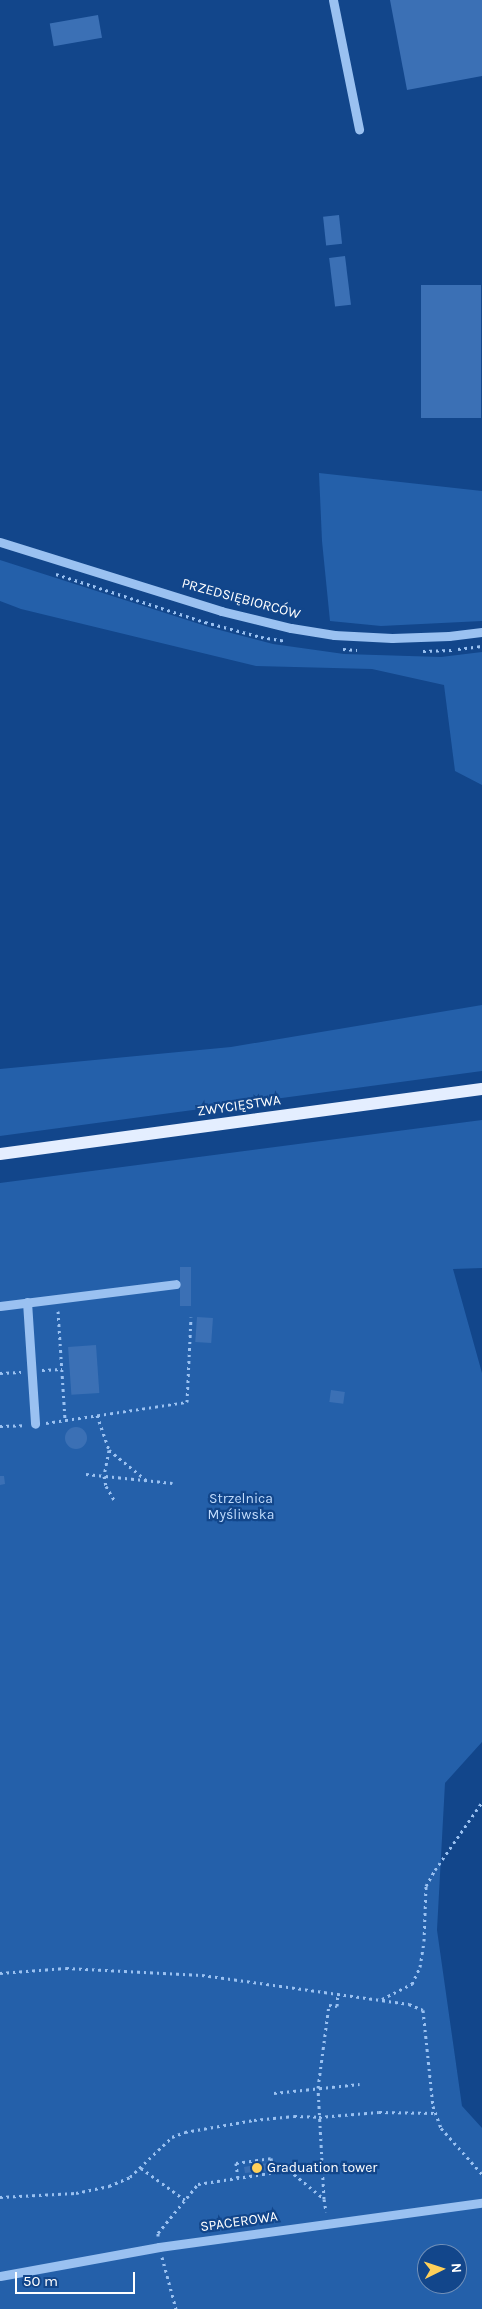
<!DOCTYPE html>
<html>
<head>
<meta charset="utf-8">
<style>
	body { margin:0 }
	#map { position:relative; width:482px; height:2309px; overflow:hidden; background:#12468b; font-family:Karla,sans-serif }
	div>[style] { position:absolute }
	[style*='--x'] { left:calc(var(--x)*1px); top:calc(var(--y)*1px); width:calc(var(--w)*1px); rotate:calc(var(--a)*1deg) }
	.green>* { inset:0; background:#2460aa }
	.building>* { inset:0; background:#3b70b5; transform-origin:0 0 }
	.round { border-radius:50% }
	.path>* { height:3px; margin-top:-1.5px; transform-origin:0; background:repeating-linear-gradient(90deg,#9ac1f1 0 2.5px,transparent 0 6.5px) }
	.minor>* { height:9px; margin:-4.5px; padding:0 4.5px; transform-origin:4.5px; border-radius:4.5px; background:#9ac1f1 }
	.major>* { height:12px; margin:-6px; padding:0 6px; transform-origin:6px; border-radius:6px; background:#e4eeff }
	.dots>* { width:14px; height:14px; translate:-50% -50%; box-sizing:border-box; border:2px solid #12468b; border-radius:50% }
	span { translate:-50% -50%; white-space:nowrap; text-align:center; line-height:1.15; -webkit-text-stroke:4.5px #12468b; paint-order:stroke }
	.street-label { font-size:14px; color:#fff }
	.park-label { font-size:14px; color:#c0dbfc }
	.poi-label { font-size:14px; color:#fff }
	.left { translate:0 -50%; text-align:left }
	.north { position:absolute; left:417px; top:2244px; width:50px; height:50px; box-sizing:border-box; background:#12468b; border:1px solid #7190b9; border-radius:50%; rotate:86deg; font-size:14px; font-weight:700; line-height:20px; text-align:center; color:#fff }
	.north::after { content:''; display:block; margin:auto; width:18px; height:22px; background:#ffd05a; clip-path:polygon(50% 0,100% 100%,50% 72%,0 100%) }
	.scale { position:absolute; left:15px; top:2272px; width:120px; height:22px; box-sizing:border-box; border:2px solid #fff; border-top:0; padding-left:6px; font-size:15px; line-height:18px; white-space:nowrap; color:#fff; -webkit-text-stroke:4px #12468b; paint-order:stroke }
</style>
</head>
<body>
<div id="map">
	<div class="green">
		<i style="clip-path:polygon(319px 473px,482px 491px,482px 621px,381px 626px,330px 621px,322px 541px)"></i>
		<i style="clip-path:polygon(0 560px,212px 628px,273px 644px,344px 654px,441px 657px,482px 652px,482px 785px,455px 771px,444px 685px,372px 669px,256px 666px,21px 609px,0 601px)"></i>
		<i style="clip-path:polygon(482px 1005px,482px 1071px,0 1136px,0 1069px,231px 1047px)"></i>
		<i style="clip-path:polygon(evenodd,482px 1120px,482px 1268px,453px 1269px,482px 1373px,482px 1742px,445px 1783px,437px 1930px,462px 2106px,482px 2128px,482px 2309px,0 2309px,0 1183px,482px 1120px,427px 2254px,457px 2254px,457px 2284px,427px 2284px,427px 2254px)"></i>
	</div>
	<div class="building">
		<i style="clip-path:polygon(390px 0,482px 0,482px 76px,407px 90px)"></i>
		<i style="left:98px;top:15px;width:23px;height:49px;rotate:80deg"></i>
		<i style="left:339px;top:215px;width:29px;height:16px;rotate:84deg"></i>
		<i style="left:345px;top:256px;width:49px;height:16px;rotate:83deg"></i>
		<i style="left:481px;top:285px;width:133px;height:60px;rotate:90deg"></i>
		<i style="left:180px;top:1267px;width:11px;height:39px"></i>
		<i style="left:197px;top:1317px;width:16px;height:25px;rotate:4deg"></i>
		<i style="left:96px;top:1345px;width:48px;height:28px;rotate:86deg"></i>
		<i style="left:331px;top:1390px;width:14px;height:12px;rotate:8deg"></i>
		<i class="round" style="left:65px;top:1427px;width:22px;height:22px"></i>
		<i style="clip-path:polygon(0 1476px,4px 1476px,5px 1484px,0 1485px)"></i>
		<i style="clip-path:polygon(268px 2163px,269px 2170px,245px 2173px,244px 2167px)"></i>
	</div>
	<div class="path">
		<i style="--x:56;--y:574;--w:157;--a:17.9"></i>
		<i style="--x:205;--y:622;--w:58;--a:15"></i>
		<i style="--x:261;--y:637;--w:24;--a:9"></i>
		<i style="--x:343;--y:649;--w:14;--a:4"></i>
		<i style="--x:458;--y:649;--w:24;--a:-7"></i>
		<i style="--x:423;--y:651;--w:29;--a:-2"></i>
		<i style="--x:58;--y:1311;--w:109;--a:86.3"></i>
		<i style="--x:42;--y:1370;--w:20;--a:-3"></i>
		<i style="--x:0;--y:1373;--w:21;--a:-3"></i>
		<i style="--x:97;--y:1415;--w:37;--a:71"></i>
		<i style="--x:109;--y:1450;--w:48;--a:39"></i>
		<i style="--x:46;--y:1423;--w:143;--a:-8.5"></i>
		<i style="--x:187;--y:1402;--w:85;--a:-87.3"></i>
		<i style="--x:0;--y:1426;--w:25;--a:-2"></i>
		<i style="--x:109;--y:1450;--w:26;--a:101"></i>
		<i style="--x:104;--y:1476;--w:10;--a:79"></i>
		<i style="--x:106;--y:1486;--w:16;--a:60"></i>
		<i style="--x:86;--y:1474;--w:87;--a:5.9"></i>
		<i style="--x:0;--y:1973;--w:66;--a:-4.3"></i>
		<i style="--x:66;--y:1968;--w:136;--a:2.9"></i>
		<i style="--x:202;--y:1975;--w:209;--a:8"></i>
		<i style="--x:409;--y:2004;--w:15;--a:23"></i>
		<i style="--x:423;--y:2010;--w:97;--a:84.1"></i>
		<i style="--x:433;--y:2106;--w:23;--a:70"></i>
		<i style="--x:441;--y:2128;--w:62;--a:48.3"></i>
		<i style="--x:382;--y:1999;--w:34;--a:-27"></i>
		<i style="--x:412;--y:1984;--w:19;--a:-65"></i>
		<i style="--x:420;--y:1967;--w:26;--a:-81"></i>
		<i style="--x:424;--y:1941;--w:55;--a:-87.9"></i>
		<i style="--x:426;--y:1886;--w:18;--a:-61"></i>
		<i style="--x:435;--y:1870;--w:83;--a:-55.3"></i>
		<i style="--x:274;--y:2093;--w:86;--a:-6"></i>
		<i style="--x:141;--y:2168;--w:54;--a:36"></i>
		<i style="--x:238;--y:2178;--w:15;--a:-98"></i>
		<i style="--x:236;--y:2163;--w:35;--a:-8"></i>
		<i style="--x:271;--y:2158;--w:15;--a:82"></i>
		<i style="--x:0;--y:2197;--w:76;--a:-3"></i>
		<i style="--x:76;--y:2193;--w:34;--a:-12"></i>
		<i style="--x:109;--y:2186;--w:23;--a:-23"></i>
		<i style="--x:130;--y:2177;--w:58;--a:-43.6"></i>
		<i style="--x:172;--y:2137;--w:14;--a:-21"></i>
		<i style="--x:185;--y:2132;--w:70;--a:-9.9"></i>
		<i style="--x:254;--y:2120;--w:40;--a:-5.7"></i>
		<i style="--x:294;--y:2116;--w:25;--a:2"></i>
		<i style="--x:319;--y:2117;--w:60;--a:-4.8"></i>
		<i style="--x:379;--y:2112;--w:57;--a:1"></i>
		<i style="--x:324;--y:2199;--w:111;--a:-93.1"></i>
		<i style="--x:318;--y:2088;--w:84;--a:-82.5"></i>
		<i style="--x:329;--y:2005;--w:8;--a:7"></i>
		<i style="--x:337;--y:2006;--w:13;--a:-86"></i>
		<i style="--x:158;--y:2236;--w:3;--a:-90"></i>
		<i style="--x:158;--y:2233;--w:63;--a:-50.8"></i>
		<i style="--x:198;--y:2184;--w:92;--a:-8.7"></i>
		<i style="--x:289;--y:2170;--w:45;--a:39.6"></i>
		<i style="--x:324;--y:2199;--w:13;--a:81"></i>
		<i style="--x:162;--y:2257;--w:54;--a:74.9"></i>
	</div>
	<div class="minor">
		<i style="--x:333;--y:0;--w:132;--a:78.6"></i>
		<i style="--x:0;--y:542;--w:232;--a:17.3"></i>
		<i style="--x:221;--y:611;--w:72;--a:13.7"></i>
		<i style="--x:291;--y:628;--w:44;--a:9.2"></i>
		<i style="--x:334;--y:635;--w:58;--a:3"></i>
		<i style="--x:392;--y:638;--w:57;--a:-2"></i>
		<i style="--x:449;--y:636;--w:33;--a:-7"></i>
		<i style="--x:27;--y:1302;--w:122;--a:86.2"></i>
		<i style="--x:0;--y:1306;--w:177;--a:-7.1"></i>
		<i style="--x:0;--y:2276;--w:162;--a:-10.3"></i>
		<i style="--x:159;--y:2247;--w:326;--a:-7.8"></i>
	</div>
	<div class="major">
		<i style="--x:0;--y:1154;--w:486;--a:-7.7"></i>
	</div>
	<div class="dots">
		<i style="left:257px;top:2168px;background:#ffd05a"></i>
	</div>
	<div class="street-label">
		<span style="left:241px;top:599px;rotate:15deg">PRZEDSIĘBIORCÓW</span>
		<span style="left:239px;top:1106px;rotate:-8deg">ZWYCIĘSTWA</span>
		<span style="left:239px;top:2222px;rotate:-8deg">SPACEROWA</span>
	</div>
	<div class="park-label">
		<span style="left:241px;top:1507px">Strzelnica<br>Myśliwska</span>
	</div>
	<div class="poi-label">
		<span class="left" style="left:267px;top:2168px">Graduation tower</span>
	</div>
	<div class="north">N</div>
	<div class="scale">50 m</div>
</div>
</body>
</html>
